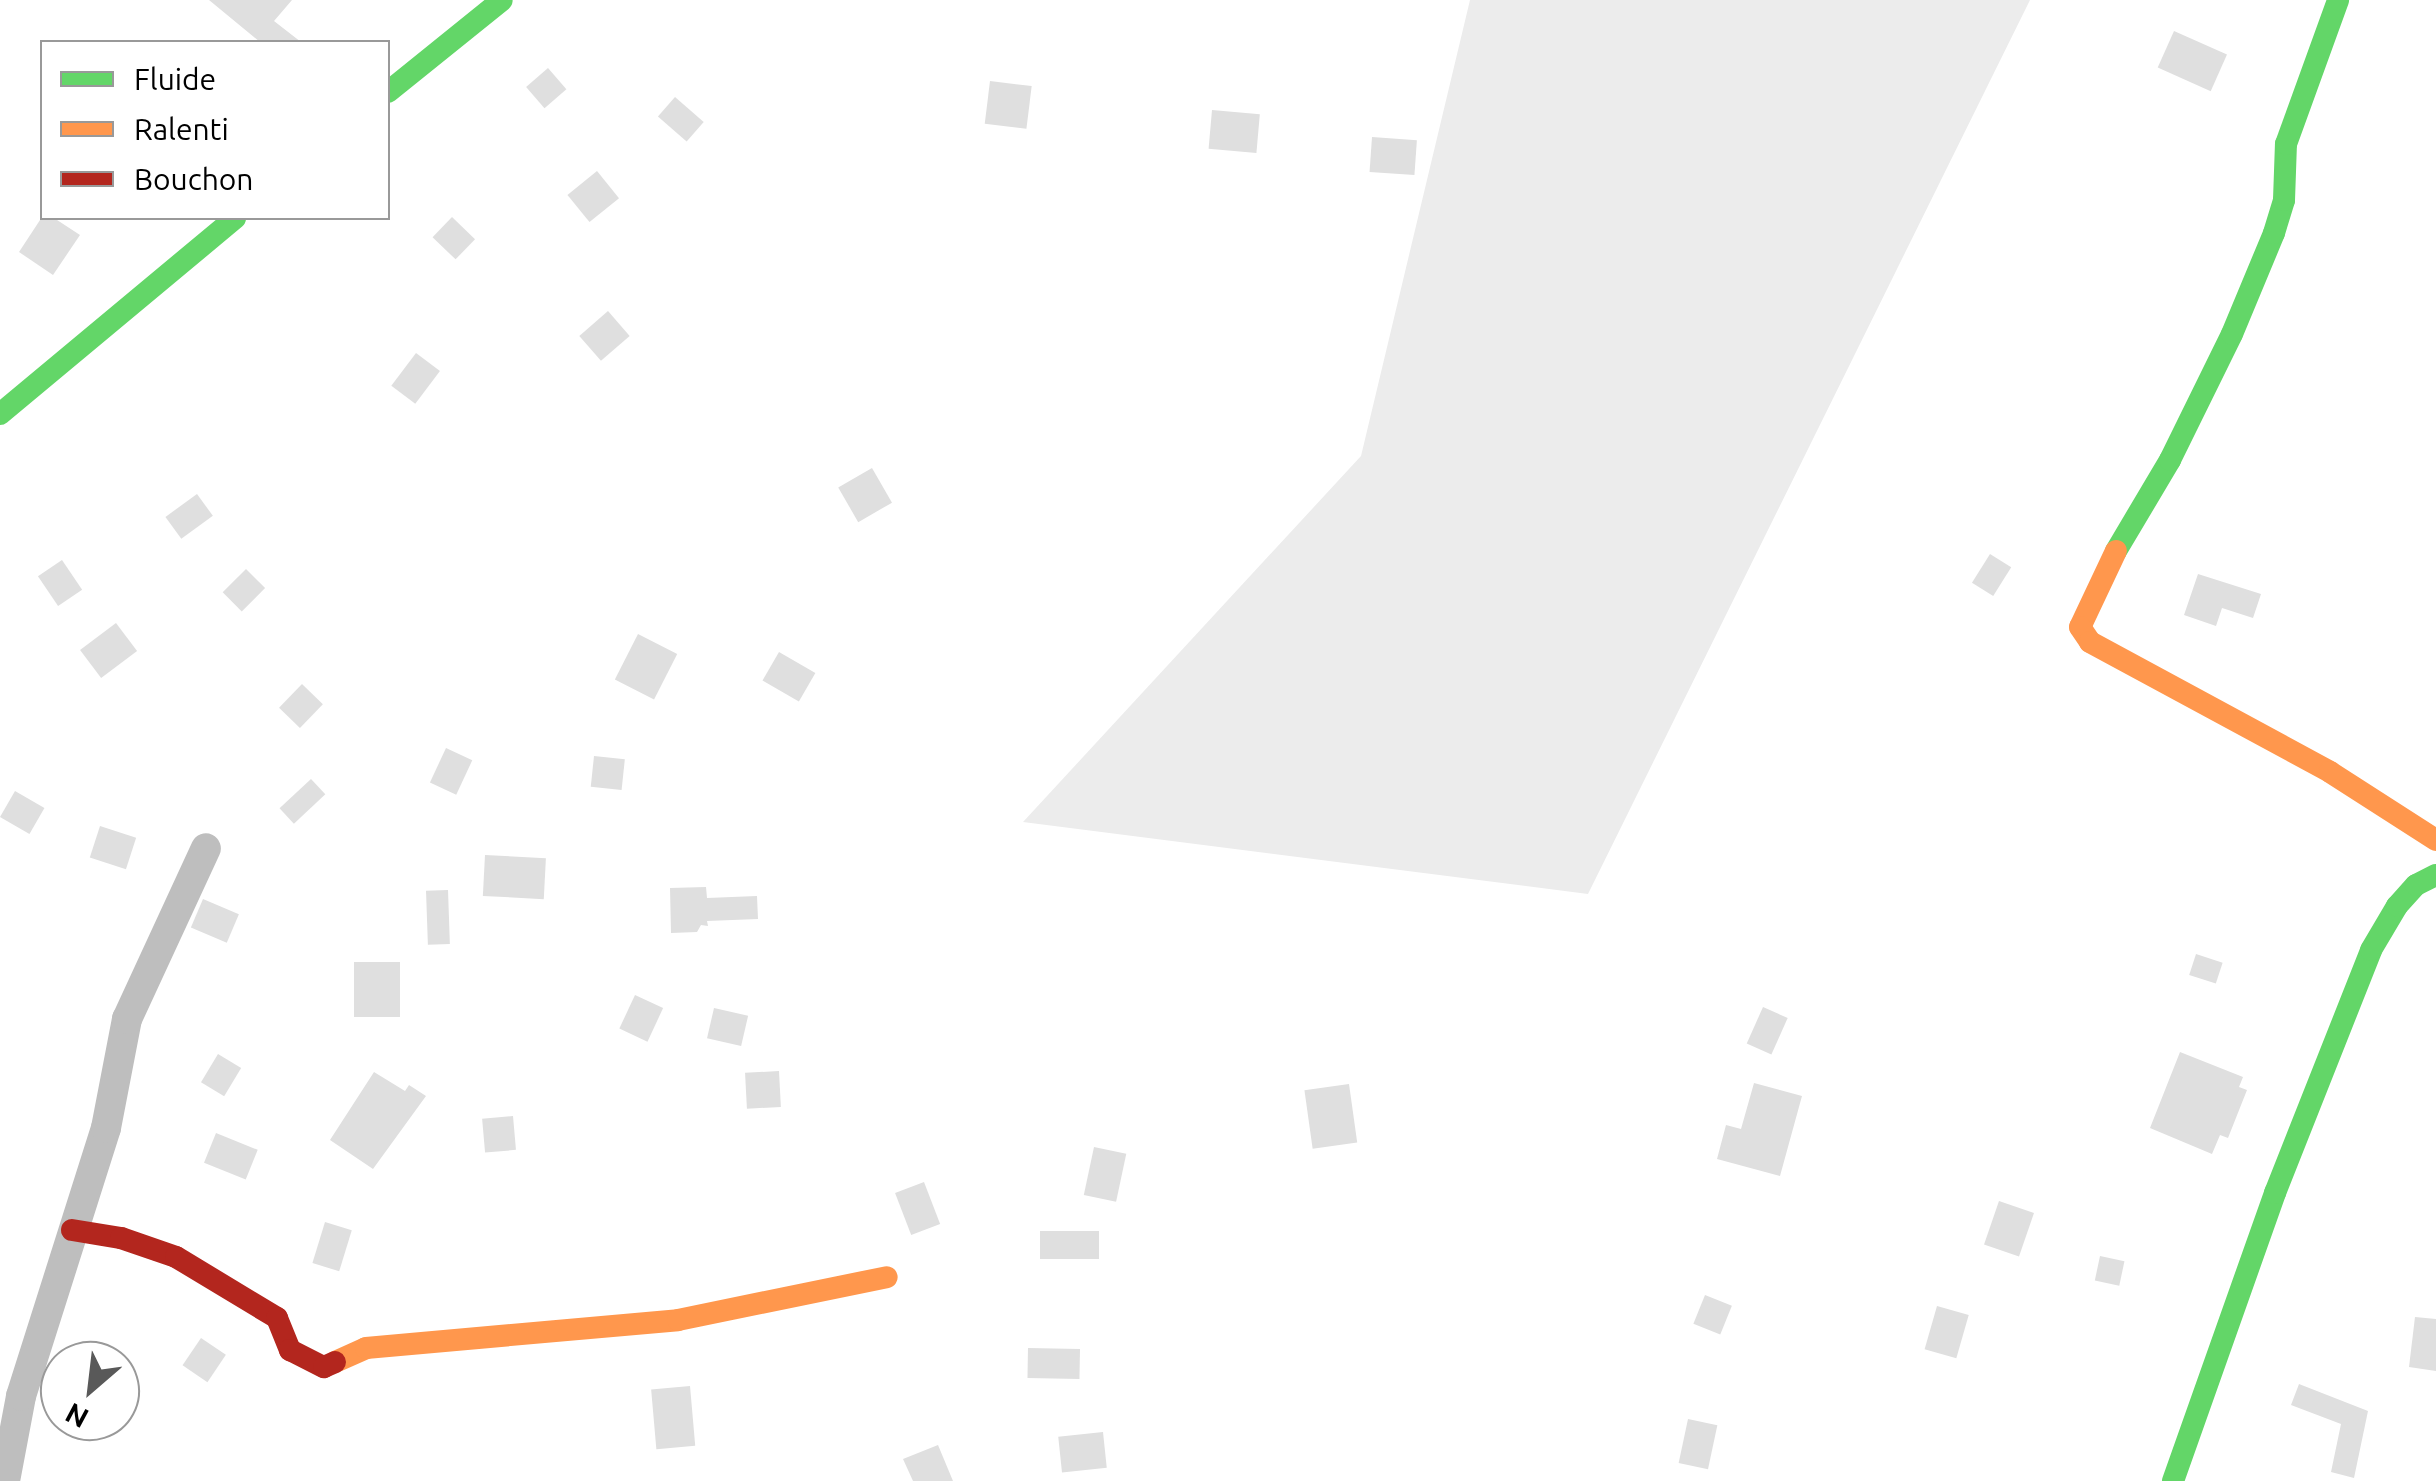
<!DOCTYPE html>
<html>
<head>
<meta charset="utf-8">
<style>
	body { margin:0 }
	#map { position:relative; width:2436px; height:1481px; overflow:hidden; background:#fff; font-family:Ubuntu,sans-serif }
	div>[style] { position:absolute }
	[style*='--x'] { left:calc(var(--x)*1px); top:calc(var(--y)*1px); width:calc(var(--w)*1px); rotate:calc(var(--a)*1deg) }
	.green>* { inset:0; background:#ececec }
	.building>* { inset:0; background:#dfdfdf; transform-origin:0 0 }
	.street>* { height:30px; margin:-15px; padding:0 15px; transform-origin:15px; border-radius:15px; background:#bebebe }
	.fast>* { height:22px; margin:-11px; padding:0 11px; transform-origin:11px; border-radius:11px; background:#63d668 }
	.slow>* { height:22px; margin:-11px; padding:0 11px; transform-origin:11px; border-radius:11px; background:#ff974d }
	.jam>* { height:22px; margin:-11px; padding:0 11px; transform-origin:11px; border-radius:11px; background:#b3261e }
	span { translate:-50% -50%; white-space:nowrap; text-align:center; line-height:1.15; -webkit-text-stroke:8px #fff; paint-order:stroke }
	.legend { position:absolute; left:40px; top:40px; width:350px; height:180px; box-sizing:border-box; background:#fff; border:2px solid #999; margin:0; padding:12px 18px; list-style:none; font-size:30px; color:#000 }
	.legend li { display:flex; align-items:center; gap:20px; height:50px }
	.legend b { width:50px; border:2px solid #999 }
	.north { position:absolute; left:40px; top:1341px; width:100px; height:100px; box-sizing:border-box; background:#fff; border:2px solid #999; border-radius:50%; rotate:208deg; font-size:28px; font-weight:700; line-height:40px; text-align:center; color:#000 }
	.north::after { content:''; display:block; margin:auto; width:35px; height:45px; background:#595959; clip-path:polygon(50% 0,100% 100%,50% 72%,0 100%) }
</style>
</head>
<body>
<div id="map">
	<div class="green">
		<i style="clip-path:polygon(1470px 0,2030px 0,1588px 894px,1023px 822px,1361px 456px)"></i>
	</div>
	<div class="building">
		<i style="clip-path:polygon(209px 0,292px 0,274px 21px,301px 42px,260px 42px)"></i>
		<i style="left:2174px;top:31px;width:58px;height:40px;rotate:24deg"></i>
		<i style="left:548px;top:68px;width:28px;height:29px;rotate:49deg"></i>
		<i style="left:990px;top:81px;width:42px;height:43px;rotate:7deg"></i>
		<i style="left:675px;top:97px;width:38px;height:26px;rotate:41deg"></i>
		<i style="left:1212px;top:110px;width:48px;height:39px;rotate:5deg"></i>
		<i style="left:1372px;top:137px;width:45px;height:35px;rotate:4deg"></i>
		<i style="left:597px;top:171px;width:35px;height:38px;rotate:51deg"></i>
		<i style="clip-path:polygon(42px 217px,54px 218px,80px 235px,53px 275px,19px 252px)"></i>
		<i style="left:452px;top:217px;width:32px;height:28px;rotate:44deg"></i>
		<i style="left:608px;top:311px;width:33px;height:38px;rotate:49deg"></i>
		<i style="left:416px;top:353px;width:30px;height:41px;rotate:37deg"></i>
		<i style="left:872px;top:468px;width:40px;height:39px;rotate:60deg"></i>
		<i style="left:197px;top:494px;width:27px;height:39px;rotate:54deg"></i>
		<i style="left:1990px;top:554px;width:25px;height:34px;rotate:32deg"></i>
		<i style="left:62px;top:560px;width:36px;height:29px;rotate:56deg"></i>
		<i style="left:246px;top:569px;width:27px;height:33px;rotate:45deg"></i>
		<i style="clip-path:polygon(2198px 574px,2261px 594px,2253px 618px,2222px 608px,2216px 626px,2184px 615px)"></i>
		<i style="left:116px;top:623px;width:35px;height:45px;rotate:53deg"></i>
		<i style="left:638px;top:634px;width:44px;height:51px;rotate:27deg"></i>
		<i style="left:779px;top:652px;width:42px;height:33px;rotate:30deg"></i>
		<i style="left:302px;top:684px;width:29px;height:33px;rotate:44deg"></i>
		<i style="left:446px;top:748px;width:29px;height:38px;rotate:25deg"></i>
		<i style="left:594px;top:756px;width:31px;height:31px;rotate:6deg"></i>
		<i style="left:311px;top:779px;width:21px;height:43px;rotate:47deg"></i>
		<i style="left:15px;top:791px;width:34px;height:30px;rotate:30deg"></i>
		<i style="left:100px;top:826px;width:38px;height:33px;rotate:18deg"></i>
		<i style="left:485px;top:855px;width:61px;height:41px;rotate:3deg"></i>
		<i style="clip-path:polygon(706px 887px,707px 898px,757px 896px,758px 919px,707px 921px,708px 926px,701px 925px,697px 932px,671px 933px,670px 888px)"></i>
		<i style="left:448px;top:890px;width:54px;height:22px;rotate:88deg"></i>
		<i style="left:203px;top:899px;width:39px;height:31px;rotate:23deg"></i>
		<i style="left:2196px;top:954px;width:28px;height:22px;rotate:18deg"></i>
		<i style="left:354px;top:962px;width:46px;height:55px"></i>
		<i style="left:635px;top:995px;width:31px;height:37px;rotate:25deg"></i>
		<i style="left:1763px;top:1007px;width:27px;height:40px;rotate:24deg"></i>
		<i style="left:714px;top:1008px;width:35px;height:31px;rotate:13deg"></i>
		<i style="clip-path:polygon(2180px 1052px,2243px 1077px,2239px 1087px,2247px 1090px,2228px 1138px,2220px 1135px,2212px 1154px,2150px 1128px)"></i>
		<i style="left:218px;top:1054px;width:27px;height:33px;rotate:31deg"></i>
		<i style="left:779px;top:1071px;width:36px;height:34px;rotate:87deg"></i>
		<i style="clip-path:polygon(374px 1072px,405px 1091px,409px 1085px,426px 1096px,373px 1169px,330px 1140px)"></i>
		<i style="clip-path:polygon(1754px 1083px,1802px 1096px,1780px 1176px,1717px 1159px,1726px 1125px,1741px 1129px)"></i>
		<i style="left:1349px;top:1084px;width:59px;height:45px;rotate:82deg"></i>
		<i style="left:513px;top:1116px;width:34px;height:31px;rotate:85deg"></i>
		<i style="left:216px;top:1133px;width:45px;height:32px;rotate:22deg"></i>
		<i style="left:1094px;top:1147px;width:33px;height:49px;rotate:12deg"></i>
		<i style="left:924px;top:1182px;width:45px;height:31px;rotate:69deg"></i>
		<i style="left:1999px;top:1201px;width:37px;height:46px;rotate:19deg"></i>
		<i style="left:325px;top:1222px;width:28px;height:43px;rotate:17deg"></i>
		<i style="left:1099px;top:1231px;width:28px;height:59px;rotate:90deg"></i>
		<i style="left:2100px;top:1256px;width:25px;height:25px;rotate:12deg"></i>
		<i style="left:1705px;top:1295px;width:29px;height:31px;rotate:22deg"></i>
		<i style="left:1937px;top:1306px;width:33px;height:45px;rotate:16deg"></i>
		<i style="clip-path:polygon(2415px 1317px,2436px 1319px,2436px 1371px,2409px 1367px)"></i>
		<i style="left:201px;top:1338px;width:30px;height:33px;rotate:34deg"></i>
		<i style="left:1028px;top:1348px;width:52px;height:30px;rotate:1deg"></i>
		<i style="clip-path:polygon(2299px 1384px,2368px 1411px,2354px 1478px,2331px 1472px,2341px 1424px,2291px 1405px)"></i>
		<i style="left:690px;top:1386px;width:60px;height:39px;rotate:85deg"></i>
		<i style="left:1688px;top:1419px;width:30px;height:45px;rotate:12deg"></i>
		<i style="left:1103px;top:1432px;width:36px;height:45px;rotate:84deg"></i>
		<i style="clip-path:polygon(938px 1445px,953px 1481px,913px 1481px,903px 1459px)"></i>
	</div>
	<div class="street">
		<i style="--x:5;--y:1481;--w:86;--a:-79.3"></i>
		<i style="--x:21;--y:1396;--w:281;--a:-72.4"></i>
		<i style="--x:106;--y:1128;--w:111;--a:-79.1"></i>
		<i style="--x:127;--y:1019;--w:188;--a:-65.2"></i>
	</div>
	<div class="fast">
		<i style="--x:388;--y:92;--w:146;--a:-38.9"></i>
		<i style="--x:0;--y:414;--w:306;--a:-39.8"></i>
		<i style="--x:2116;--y:551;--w:106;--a:-59.3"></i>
		<i style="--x:2170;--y:460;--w:140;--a:-63.8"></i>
		<i style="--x:2232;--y:334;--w:109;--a:-67.4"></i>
		<i style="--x:2274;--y:233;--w:34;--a:-73"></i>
		<i style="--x:2284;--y:200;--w:56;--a:-88"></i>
		<i style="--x:2286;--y:144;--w:153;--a:-70.1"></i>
		<i style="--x:2173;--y:1481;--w:306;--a:-70.5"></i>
		<i style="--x:2275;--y:1193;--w:261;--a:-68.4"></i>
		<i style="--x:2371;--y:950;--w:51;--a:-59.4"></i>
		<i style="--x:2397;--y:906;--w:28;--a:-48"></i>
		<i style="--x:2416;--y:885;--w:22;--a:-27"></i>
	</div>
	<div class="slow">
		<i style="--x:2116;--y:551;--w:84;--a:115.3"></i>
		<i style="--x:2080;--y:627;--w:18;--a:56"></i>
		<i style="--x:2090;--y:642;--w:273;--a:28.4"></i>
		<i style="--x:2330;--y:772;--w:126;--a:32.7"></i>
		<i style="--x:335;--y:1362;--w:34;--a:-24"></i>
		<i style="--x:366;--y:1348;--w:313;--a:-5.1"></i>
		<i style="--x:678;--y:1320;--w:213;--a:-11.6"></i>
	</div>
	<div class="jam">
		<i style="--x:72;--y:1230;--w:50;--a:9.3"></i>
		<i style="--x:121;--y:1238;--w:58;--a:19.1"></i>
		<i style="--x:176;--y:1257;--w:118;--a:31.1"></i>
		<i style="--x:277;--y:1318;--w:35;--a:68"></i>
		<i style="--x:290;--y:1350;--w:38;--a:27"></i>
		<i style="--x:324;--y:1367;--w:12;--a:-24"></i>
	</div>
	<ul class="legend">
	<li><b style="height:12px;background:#63d668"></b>Fluide</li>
	<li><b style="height:12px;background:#ff974d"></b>Ralenti</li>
	<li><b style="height:12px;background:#b3261e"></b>Bouchon</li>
	</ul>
	<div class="north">N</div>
</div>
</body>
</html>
